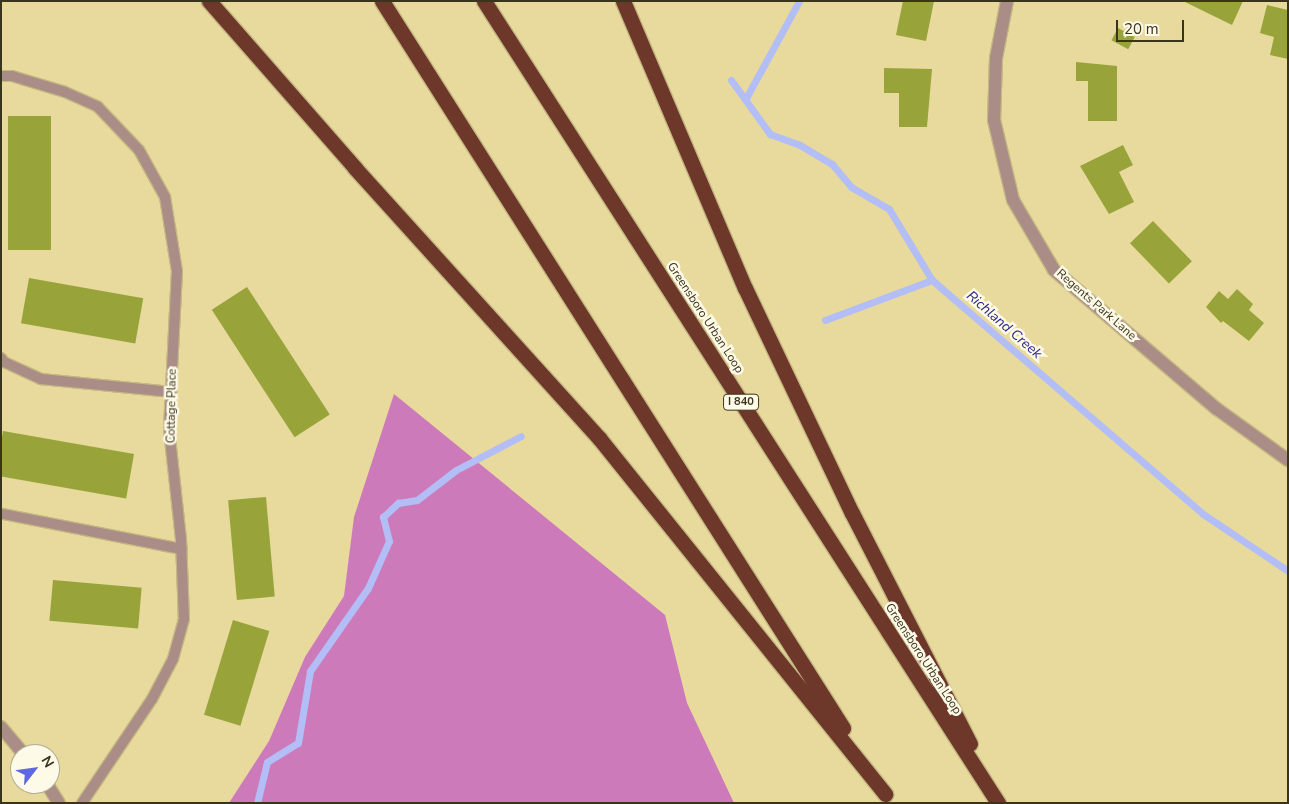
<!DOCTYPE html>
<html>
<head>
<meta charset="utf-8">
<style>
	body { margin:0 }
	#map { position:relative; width:1289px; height:804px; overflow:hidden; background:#e8d99d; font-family:"Nunito Sans",sans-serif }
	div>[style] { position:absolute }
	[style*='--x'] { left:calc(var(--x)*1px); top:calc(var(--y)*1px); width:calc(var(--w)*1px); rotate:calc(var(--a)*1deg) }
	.forest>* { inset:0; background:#cd7abb }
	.stream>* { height:7px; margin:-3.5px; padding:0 3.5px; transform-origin:3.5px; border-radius:3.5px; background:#b2bef5 }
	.building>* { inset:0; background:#98a439; transform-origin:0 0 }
	.roads { filter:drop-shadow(1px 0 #c5b883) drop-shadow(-1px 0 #c5b883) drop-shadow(0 1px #c5b883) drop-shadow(0 -1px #c5b883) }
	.service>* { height:10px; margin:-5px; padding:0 5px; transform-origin:5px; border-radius:5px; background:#a98d86 }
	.minor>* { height:12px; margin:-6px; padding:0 6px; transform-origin:6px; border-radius:6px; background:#a98d86 }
	.motorway>* { height:15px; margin:-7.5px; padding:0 7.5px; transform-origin:7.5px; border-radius:7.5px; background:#6d382a }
	span { translate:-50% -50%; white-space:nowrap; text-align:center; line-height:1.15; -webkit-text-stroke:5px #fefae8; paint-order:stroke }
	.shield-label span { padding:1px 4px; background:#fefae8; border:1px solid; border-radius:4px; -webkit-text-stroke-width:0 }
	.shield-label { font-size:11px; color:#3a341c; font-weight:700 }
	.street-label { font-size:12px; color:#3a341c }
	.water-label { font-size:14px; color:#272389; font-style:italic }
	.frame { position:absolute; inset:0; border:2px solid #3a341c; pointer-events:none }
	.north { position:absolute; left:10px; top:744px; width:50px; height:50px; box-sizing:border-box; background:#fefae8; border:1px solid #b0ab96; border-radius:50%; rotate:60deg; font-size:14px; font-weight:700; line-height:20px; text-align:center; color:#3a341c }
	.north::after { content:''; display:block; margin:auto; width:18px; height:22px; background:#5e68e0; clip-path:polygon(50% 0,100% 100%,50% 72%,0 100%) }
	.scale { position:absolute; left:1116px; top:20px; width:68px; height:22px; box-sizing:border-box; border:2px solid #3a341c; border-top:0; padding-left:6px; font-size:15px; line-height:18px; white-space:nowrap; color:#3a341c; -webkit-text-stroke:4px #fefae8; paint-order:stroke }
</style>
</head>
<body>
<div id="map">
	<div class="forest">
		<i style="clip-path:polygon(394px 394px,665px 615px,687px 703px,734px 803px,229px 803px,269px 741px,305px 657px,344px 596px,354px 517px)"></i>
	</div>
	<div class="stream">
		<i style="--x:731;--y:80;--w:67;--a:54.2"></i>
		<i style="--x:770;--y:134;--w:32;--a:20"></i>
		<i style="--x:800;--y:145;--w:37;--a:31"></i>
		<i style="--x:832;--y:164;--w:30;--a:50"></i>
		<i style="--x:851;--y:187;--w:44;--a:30.1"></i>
		<i style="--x:889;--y:209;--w:83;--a:58.8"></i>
		<i style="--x:932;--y:280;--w:358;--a:40.8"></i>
		<i style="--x:1203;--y:514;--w:102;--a:33.8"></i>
		<i style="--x:746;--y:98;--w:111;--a:-61.3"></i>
		<i style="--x:825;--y:320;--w:114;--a:-20.5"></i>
		<i style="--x:257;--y:803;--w:42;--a:-76.3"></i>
		<i style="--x:267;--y:762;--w:36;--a:-32"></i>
		<i style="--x:298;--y:743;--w:73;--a:-80.5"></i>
		<i style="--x:310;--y:671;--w:101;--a:-55.1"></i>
		<i style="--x:368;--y:588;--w:51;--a:-65.9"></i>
		<i style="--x:389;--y:541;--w:25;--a:-104"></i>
		<i style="--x:383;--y:517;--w:21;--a:-43"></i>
		<i style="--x:398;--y:503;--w:19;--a:-9"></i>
		<i style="--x:417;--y:500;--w:49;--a:-37.6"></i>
		<i style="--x:456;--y:470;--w:73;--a:-27.6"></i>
	</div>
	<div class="building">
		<i style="clip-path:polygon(903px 1px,934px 1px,926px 41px,896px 35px)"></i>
		<i style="clip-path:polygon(1183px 1px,1243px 1px,1232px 25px)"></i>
		<i style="clip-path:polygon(1267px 5px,1288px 10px,1288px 59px,1270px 55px,1274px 37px,1260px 33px)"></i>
		<i style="left:1118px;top:28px;width:19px;height:14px;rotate:28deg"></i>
		<i style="clip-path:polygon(1076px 62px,1117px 66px,1117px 121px,1088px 121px,1088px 81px,1076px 81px)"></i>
		<i style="clip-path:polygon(884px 68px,932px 69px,927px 127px,899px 127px,899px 93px,884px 93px)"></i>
		<i style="left:8px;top:116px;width:43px;height:134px"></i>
		<i style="clip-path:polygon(1123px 145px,1133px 165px,1119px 172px,1134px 202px,1109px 214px,1080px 166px)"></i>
		<i style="left:1153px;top:221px;width:56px;height:32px;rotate:46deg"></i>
		<i style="left:29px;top:278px;width:116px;height:46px;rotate:10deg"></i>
		<i style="left:247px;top:287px;width:152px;height:42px;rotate:57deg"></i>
		<i style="clip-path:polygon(1237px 289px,1253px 304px,1249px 310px,1264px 323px,1249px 341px,1223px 321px,1221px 323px,1206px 307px,1219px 291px,1228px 299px)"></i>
		<i style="left:3px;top:431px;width:133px;height:45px;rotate:10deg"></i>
		<i style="left:266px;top:497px;width:100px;height:38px;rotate:85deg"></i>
		<i style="left:53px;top:580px;width:89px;height:41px;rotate:5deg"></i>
		<i style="left:233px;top:620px;width:38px;height:99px;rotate:17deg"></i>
	</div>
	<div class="roads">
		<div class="service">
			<i style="--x:1;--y:76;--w:11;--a:0"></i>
			<i style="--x:12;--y:76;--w:55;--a:16.8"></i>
			<i style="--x:65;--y:92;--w:36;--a:24"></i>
			<i style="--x:98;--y:107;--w:59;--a:46.4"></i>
			<i style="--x:139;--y:150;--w:54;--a:61"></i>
			<i style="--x:165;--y:197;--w:75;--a:80.8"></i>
			<i style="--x:177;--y:271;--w:158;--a:92.9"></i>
			<i style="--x:169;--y:429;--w:111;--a:83.8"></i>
			<i style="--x:181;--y:539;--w:80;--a:87.9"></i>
			<i style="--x:184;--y:619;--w:41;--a:105.4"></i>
			<i style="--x:173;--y:659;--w:45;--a:117.7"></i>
			<i style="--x:152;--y:699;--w:125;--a:123.9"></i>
			<i style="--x:1;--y:358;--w:5;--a:53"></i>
			<i style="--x:4;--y:362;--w:41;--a:24.7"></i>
			<i style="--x:41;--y:379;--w:131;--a:5.7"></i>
			<i style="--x:3;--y:514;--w:182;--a:11.1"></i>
		</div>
		<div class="minor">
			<i style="--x:1007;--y:1;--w:58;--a:100.9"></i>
			<i style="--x:996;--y:58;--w:62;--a:91.8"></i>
			<i style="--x:994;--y:120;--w:82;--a:76.6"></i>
			<i style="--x:1013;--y:200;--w:81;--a:59.6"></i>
			<i style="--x:1054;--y:270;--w:214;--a:40.5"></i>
			<i style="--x:1217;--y:409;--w:87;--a:35.7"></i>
			<i style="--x:1;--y:727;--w:35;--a:50"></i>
			<i style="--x:47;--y:784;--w:22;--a:58"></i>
		</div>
		<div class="motorway">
			<i style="--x:209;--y:1;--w:222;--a:48.8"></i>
			<i style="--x:355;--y:168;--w:364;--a:47.9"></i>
			<i style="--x:599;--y:438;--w:457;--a:51.2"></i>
			<i style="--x:382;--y:1;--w:861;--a:57.62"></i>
			<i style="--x:484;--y:1;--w:953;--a:57.34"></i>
			<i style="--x:623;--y:1;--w:312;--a:67"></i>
			<i style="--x:745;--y:288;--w:249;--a:64.6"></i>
			<i style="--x:852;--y:513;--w:259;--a:62.9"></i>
		</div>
	</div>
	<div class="shield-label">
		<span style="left:741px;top:402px">I 840</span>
	</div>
	<div class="street-label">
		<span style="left:1096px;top:305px;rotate:41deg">Regents Park Lane</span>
		<span style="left:705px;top:318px;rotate:57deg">Greensboro Urban Loop</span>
		<span style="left:172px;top:406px;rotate:-89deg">Cottage Place</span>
		<span style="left:923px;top:659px;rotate:57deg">Greensboro Urban Loop</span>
	</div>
	<div class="water-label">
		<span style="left:1004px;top:325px;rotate:41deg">Richland Creek</span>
	</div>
	<div class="frame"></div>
	<div class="north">N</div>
	<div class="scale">20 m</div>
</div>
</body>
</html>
